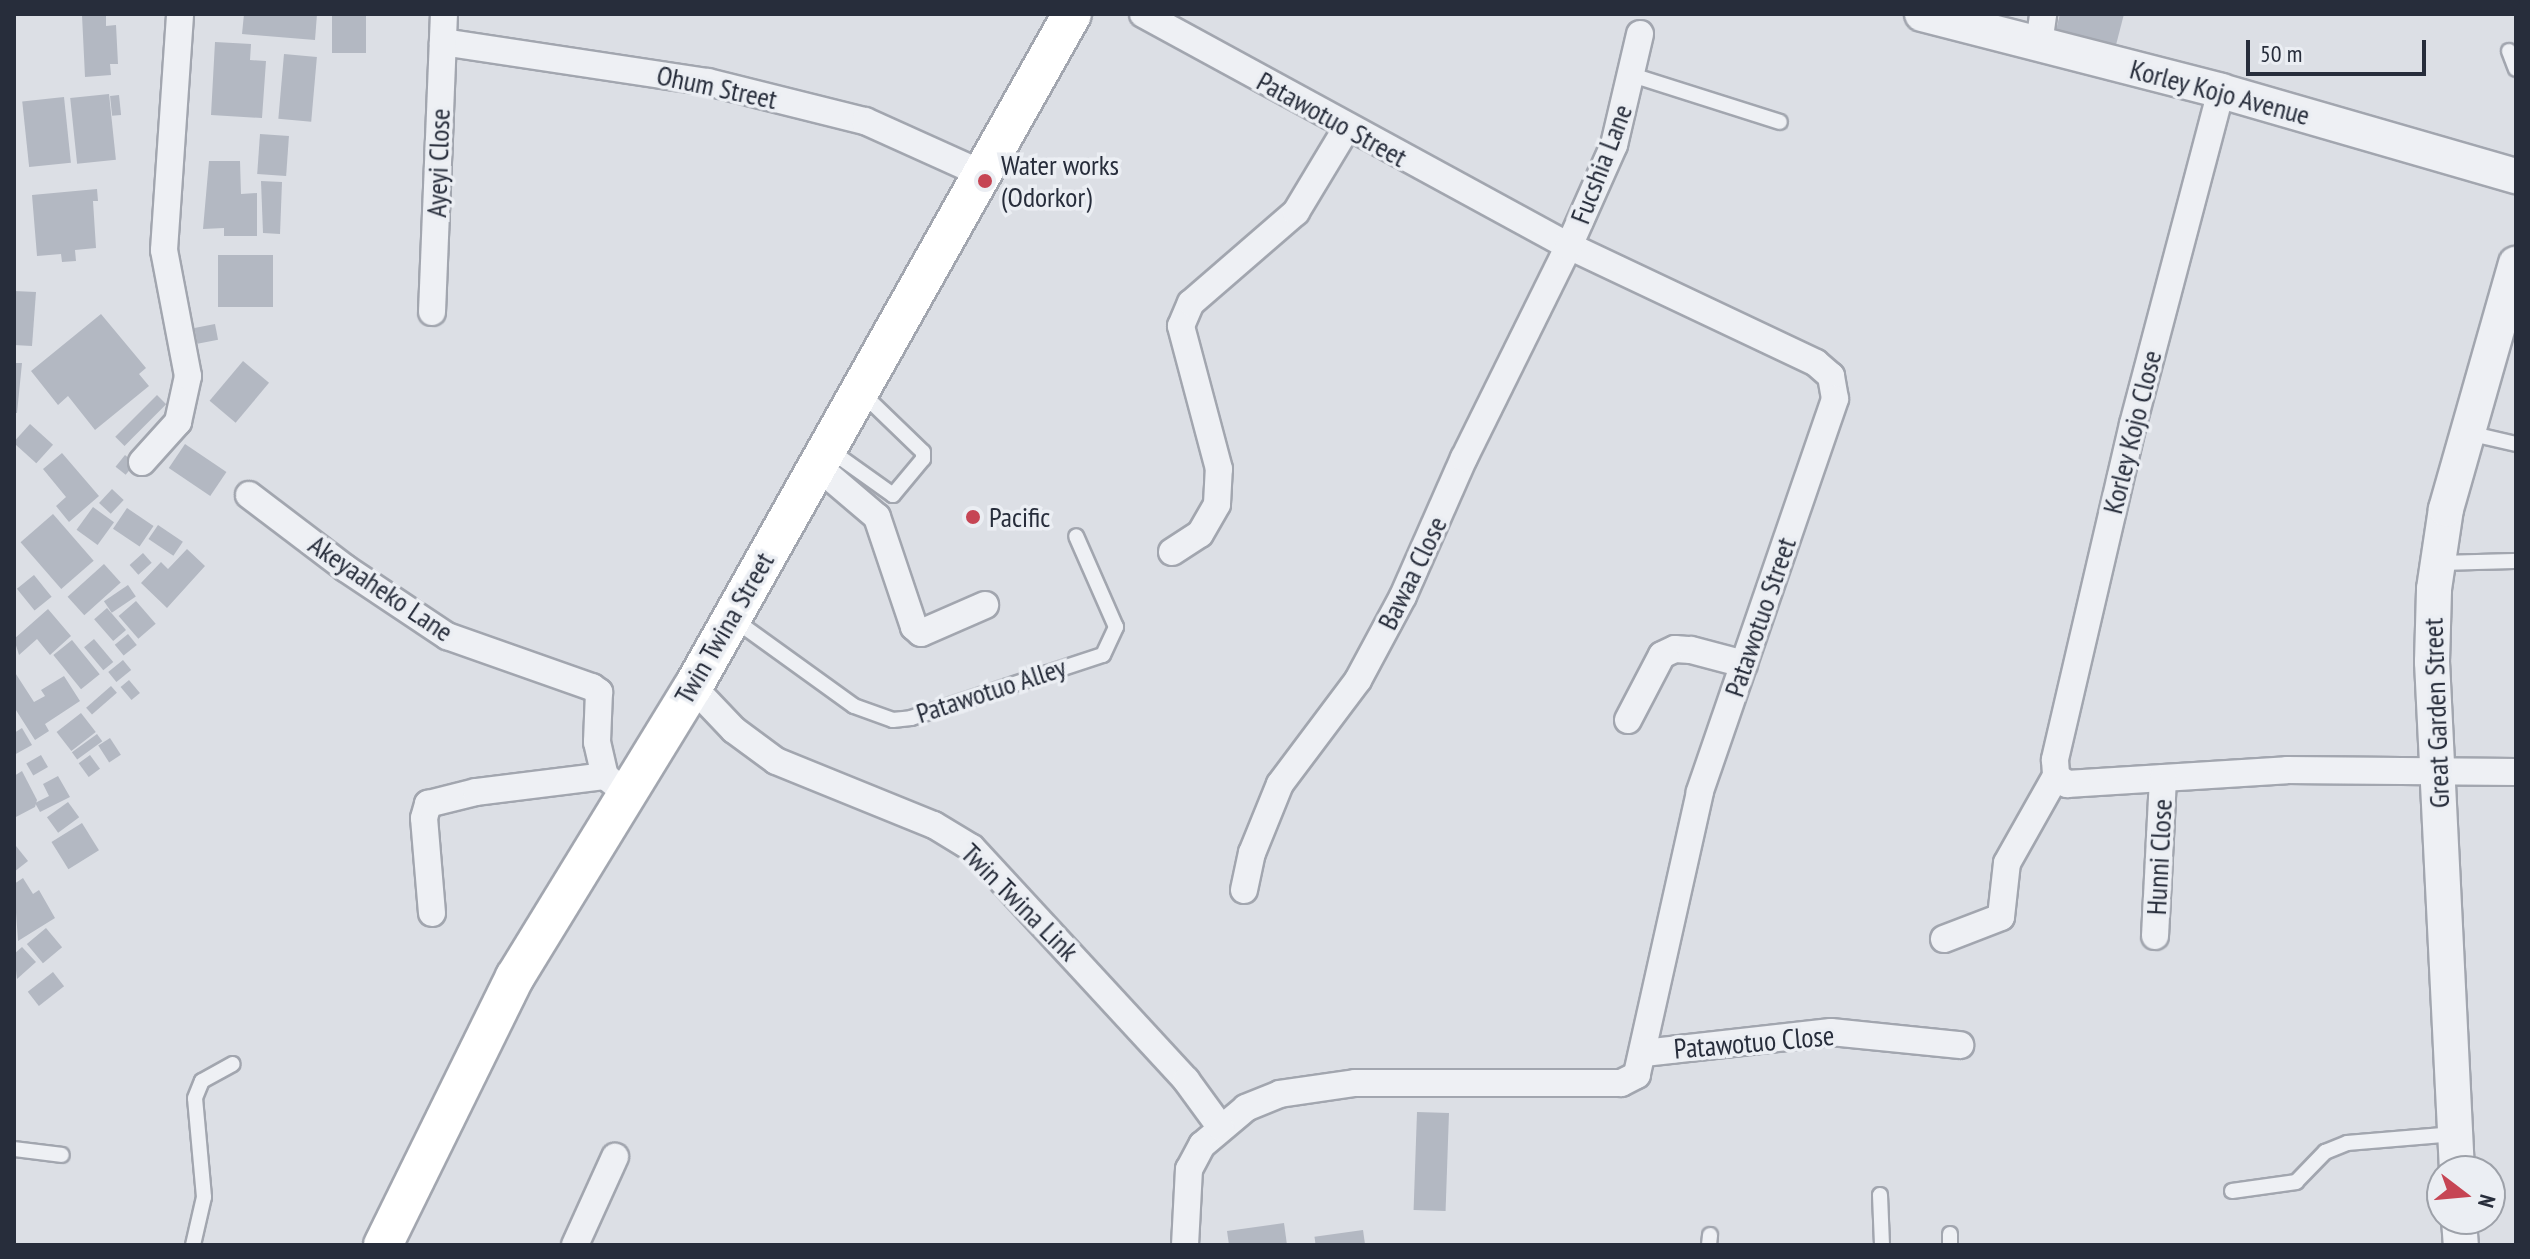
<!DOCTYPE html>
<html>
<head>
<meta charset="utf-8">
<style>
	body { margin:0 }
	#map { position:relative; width:2530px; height:1259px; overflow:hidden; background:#dcdfe5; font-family:"PT Sans Narrow",sans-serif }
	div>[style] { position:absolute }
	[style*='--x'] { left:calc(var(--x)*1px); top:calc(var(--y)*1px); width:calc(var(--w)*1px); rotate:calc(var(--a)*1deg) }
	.building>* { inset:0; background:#b3b8c2; transform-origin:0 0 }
	.roads { filter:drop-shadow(2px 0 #a2a6af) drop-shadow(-2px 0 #a2a6af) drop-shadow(0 2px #a2a6af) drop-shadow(0 -2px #a2a6af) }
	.service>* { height:14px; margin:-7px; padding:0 7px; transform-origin:7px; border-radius:7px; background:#eef0f4 }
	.minor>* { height:26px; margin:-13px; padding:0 13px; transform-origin:13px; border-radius:13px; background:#eef0f4 }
	.tertiary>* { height:34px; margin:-17px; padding:0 17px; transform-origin:17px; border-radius:17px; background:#eef0f4 }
	.secondary>* { height:38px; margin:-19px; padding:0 19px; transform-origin:19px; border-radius:19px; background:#fff }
	.dots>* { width:22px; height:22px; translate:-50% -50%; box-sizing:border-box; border:4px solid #ebeef3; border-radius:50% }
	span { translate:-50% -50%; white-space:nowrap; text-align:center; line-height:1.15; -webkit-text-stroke:7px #ebeef3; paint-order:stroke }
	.street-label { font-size:28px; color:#272d3b }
	.poi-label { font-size:28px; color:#272d3b }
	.left { translate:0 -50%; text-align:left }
	.frame { position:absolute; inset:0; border:16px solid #272d3b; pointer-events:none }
	.north { position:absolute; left:2426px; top:1155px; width:80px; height:80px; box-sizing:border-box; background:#ebeef3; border:2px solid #9da1a9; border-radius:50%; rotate:106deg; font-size:22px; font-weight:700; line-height:32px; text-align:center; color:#272d3b }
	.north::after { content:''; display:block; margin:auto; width:28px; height:36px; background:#c64554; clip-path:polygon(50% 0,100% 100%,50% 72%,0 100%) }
	.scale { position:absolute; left:2246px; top:40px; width:180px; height:36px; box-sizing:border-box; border:4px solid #272d3b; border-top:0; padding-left:10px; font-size:24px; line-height:28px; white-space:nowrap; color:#272d3b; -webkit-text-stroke:6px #ebeef3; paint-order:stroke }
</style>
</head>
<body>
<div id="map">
	<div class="building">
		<i style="clip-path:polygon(106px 14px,106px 26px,116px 25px,118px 64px,110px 64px,111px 75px,85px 77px,82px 15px)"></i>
		<i style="clip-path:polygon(244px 14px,317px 14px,315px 40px,242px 34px)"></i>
		<i style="left:332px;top:14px;width:34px;height:39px"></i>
		<i style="clip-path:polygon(2060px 14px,2124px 14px,2116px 45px,2056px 30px)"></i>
		<i style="clip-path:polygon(215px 42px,251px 44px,250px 60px,266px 61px,262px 118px,211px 115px)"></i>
		<i style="left:284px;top:54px;width:33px;height:65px;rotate:5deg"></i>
		<i style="left:109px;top:94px;width:66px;height:39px;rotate:84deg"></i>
		<i style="left:119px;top:95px;width:20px;height:9px;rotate:84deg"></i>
		<i style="left:64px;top:97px;width:66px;height:42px;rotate:84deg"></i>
		<i style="left:260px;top:134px;width:29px;height:40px;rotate:4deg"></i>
		<i style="clip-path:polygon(209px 161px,240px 161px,241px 194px,257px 193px,257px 236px,224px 236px,224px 228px,203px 229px)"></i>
		<i style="clip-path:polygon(261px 181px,282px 182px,280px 234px,263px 233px)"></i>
		<i style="clip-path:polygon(97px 189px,98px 201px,93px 201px,96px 248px,75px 250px,76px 261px,62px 262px,61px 254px,37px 256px,32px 195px)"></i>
		<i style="left:218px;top:255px;width:55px;height:52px"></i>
		<i style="clip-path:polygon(14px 291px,36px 292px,32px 346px,14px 345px)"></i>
		<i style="clip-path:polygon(101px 314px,146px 368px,139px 374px,149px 386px,95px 430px,68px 396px,58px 405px,31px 371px)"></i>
		<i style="left:215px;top:324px;width:16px;height:21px;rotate:79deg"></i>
		<i style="left:243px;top:361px;width:34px;height:52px;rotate:40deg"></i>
		<i style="clip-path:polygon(14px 363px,22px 363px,17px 413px,14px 413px)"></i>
		<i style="left:157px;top:395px;width:13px;height:59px;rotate:45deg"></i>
		<i style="left:30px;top:424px;width:31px;height:25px;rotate:42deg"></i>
		<i style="left:185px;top:444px;width:50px;height:29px;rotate:34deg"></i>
		<i style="clip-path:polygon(62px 453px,99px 496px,69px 522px,56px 506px,66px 497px,43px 469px)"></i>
		<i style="left:125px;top:455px;width:13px;height:15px;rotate:39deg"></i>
		<i style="left:112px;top:489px;width:16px;height:19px;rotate:43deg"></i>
		<i style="left:93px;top:507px;width:26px;height:28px;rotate:36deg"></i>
		<i style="left:127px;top:508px;width:32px;height:25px;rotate:34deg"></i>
		<i style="left:53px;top:514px;width:62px;height:43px;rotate:49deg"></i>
		<i style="left:158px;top:525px;width:30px;height:17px;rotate:34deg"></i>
		<i style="clip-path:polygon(187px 549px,205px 566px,167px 608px,141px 583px,161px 562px,168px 569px)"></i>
		<i style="left:143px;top:553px;width:13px;height:18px;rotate:48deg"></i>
		<i style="left:104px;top:564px;width:25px;height:49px;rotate:48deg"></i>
		<i style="left:34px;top:575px;width:28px;height:22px;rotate:51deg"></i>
		<i style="left:128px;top:585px;width:14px;height:29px;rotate:56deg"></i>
		<i style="left:136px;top:601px;width:30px;height:23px;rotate:49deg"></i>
		<i style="left:107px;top:608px;width:29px;height:17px;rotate:49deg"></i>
		<i style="clip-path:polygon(48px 609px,71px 636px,50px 655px,37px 639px,19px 655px,14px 639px)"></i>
		<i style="left:128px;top:634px;width:14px;height:17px;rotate:51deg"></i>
		<i style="left:94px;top:639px;width:30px;height:13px;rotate:50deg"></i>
		<i style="left:72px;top:640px;width:44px;height:24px;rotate:51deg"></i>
		<i style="left:123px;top:660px;width:13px;height:19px;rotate:51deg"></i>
		<i style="clip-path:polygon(14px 671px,34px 702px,45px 696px,41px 690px,64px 676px,80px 701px,45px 724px,49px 731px,35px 740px,14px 707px)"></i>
		<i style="left:129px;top:680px;width:17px;height:11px;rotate:50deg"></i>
		<i style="left:111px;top:686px;width:9px;height:33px;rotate:49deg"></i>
		<i style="left:81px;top:713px;width:24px;height:31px;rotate:52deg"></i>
		<i style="clip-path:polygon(22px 728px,32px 745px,14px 755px,14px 733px)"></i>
		<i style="left:97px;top:734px;width:9px;height:31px;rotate:54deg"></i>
		<i style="left:110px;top:738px;width:20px;height:14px;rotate:57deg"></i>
		<i style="left:41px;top:755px;width:14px;height:17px;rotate:60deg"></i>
		<i style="left:90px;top:755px;width:17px;height:14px;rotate:54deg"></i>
		<i style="clip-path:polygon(22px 771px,37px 800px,35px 807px,14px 818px,14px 776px)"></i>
		<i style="clip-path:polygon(58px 776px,70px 797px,40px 812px,35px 803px,49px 796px,43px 784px)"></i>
		<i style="left:68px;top:802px;width:19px;height:26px;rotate:54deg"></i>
		<i style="left:82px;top:823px;width:32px;height:36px;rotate:58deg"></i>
		<i style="clip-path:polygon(16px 846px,28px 861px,14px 872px,14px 848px)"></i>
		<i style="clip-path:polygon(23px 878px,33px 894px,39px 890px,55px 918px,18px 941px,14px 884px)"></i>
		<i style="left:46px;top:928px;width:25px;height:25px;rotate:50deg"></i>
		<i style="clip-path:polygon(22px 947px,36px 962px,17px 979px,14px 954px)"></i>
		<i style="left:53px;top:972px;width:18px;height:32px;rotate:52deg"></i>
		<i style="left:1417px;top:1112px;width:32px;height:98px;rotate:2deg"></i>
		<i style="clip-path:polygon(1284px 1223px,1287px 1245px,1229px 1245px,1227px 1231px)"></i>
		<i style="left:1363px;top:1230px;width:15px;height:49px;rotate:82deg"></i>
	</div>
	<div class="roads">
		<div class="service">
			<i style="--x:2509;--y:51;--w:19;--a:69"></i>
			<i style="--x:1632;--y:75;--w:155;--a:17.6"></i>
			<i style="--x:2468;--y:433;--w:49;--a:12.9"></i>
			<i style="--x:827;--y:448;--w:81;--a:35.5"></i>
			<i style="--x:893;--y:495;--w:47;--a:-50.2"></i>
			<i style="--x:923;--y:459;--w:7;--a:-90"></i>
			<i style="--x:923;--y:452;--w:85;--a:-136"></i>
			<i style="--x:2438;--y:563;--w:78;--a:-1.5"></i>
			<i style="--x:732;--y:618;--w:150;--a:35.8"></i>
			<i style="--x:854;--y:706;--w:41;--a:19.7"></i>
			<i style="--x:893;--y:720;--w:18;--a:-6"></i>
			<i style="--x:911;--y:718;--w:202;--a:-18.2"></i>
			<i style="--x:1103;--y:655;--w:31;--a:-65"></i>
			<i style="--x:1116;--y:627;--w:99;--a:-113.7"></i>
			<i style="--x:14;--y:1149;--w:48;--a:7.1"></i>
			<i style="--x:2232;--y:1191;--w:65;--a:-8"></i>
			<i style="--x:2296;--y:1182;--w:42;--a:-46"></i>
			<i style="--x:2325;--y:1152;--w:24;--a:-22"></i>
			<i style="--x:2347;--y:1143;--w:108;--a:-4.8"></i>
			<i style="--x:1880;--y:1195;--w:50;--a:87.7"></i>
			<i style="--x:1950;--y:1234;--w:11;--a:90"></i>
			<i style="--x:193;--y:1245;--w:49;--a:-77.1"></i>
			<i style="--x:204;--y:1197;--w:99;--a:-95.2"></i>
			<i style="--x:195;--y:1098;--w:18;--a:-68"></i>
			<i style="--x:202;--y:1081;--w:35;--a:-29"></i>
			<i style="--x:1709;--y:1245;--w:10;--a:-84"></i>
		</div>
		<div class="minor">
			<i style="--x:1143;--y:14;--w:485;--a:28.6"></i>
			<i style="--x:1569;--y:246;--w:273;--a:25.3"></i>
			<i style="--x:1816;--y:363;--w:20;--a:41"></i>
			<i style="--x:1831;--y:376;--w:23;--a:80"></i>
			<i style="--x:1835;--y:399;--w:416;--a:109"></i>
			<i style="--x:1700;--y:792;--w:290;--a:102.6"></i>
			<i style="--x:1637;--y:1075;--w:18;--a:153"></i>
			<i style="--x:1621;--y:1083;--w:266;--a:180"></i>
			<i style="--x:1355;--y:1083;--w:76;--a:171.7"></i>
			<i style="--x:1280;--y:1094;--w:37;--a:158"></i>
			<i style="--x:1246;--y:1108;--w:57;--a:139.9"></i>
			<i style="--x:1202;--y:1145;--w:27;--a:118"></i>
			<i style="--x:1189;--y:1169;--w:76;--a:93"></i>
			<i style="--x:443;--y:42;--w:268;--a:8.6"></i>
			<i style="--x:708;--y:82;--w:162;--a:14"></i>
			<i style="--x:865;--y:121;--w:126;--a:24.3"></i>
			<i style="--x:2039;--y:44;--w:30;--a:-82"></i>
			<i style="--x:2221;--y:91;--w:344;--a:104.8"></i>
			<i style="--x:2133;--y:424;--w:345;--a:103.1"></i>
			<i style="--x:2055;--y:760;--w:16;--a:86"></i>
			<i style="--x:2056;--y:776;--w:14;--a:36"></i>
			<i style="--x:2067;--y:784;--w:220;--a:-3.6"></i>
			<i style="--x:2287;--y:770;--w:229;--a:0.5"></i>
			<i style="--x:432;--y:312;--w:298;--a:-87.7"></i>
			<i style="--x:142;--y:462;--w:54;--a:-48"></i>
			<i style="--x:178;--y:422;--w:47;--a:-77.7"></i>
			<i style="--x:188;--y:376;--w:128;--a:-100.8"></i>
			<i style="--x:164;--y:250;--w:237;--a:-86.1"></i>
			<i style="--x:816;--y:465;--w:80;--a:40.4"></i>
			<i style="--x:877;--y:517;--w:116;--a:71.4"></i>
			<i style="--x:914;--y:627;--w:9;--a:41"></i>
			<i style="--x:921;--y:633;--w:70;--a:-23.6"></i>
			<i style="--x:249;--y:495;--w:121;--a:37.2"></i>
			<i style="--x:345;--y:568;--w:123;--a:33.7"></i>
			<i style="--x:447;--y:636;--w:154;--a:19.4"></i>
			<i style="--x:592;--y:687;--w:9;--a:36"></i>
			<i style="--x:599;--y:692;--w:50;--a:92.3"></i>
			<i style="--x:597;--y:742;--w:35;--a:77"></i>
			<i style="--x:605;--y:776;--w:26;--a:39"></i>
			<i style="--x:1172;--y:552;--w:33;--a:-33"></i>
			<i style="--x:1200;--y:534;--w:34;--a:-60"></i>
			<i style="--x:1217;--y:504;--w:35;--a:-87"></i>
			<i style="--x:1219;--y:469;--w:148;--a:-104.9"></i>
			<i style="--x:1181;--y:326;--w:25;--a:-67"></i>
			<i style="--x:1191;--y:303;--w:139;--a:-40.9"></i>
			<i style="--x:1296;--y:212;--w:97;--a:-58.9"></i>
			<i style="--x:693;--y:687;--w:59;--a:46.4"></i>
			<i style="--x:734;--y:730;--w:52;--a:36.4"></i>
			<i style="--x:776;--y:761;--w:170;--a:22.1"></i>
			<i style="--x:934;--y:825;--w:44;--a:31.2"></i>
			<i style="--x:972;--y:848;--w:316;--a:47.3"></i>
			<i style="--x:1186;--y:1080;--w:59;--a:53.9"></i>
			<i style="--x:1628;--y:720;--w:73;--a:-62.4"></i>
			<i style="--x:1662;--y:655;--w:14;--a:-25"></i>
			<i style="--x:1675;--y:649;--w:16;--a:4"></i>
			<i style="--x:1691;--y:650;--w:55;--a:14.8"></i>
			<i style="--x:1244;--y:890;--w:38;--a:-78"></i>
			<i style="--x:1252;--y:853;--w:74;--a:-67.9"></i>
			<i style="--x:1280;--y:784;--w:130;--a:-53.1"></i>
			<i style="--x:1358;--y:680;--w:95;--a:-61.8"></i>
			<i style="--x:1403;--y:596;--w:151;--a:-66.2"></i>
			<i style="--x:1464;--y:458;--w:237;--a:-63.7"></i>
			<i style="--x:1569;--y:246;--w:111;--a:-66"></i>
			<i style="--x:1614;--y:145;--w:114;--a:-76.8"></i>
			<i style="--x:432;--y:913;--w:95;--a:-94.8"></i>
			<i style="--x:424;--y:818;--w:15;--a:-74"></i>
			<i style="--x:428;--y:804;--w:49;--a:-14"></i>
			<i style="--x:476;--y:792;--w:130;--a:-7.1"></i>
			<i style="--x:2155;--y:936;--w:158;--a:-87.1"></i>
			<i style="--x:1944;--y:939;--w:61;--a:-21.1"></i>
			<i style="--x:2001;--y:917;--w:54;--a:-83.7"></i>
			<i style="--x:2007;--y:863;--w:100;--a:-60.6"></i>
			<i style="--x:1644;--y:1053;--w:188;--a:-6.4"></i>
			<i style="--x:1831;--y:1032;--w:130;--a:5.8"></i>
			<i style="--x:575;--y:1245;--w:97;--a:-65.6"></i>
		</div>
		<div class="tertiary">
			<i style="--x:1922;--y:14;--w:309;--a:14.4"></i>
			<i style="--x:2221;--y:91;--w:307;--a:16.1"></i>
			<i style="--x:2457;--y:1171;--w:510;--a:-92.81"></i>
			<i style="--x:2432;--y:662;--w:73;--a:-88.4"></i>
			<i style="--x:2434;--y:589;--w:81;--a:-81.5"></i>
			<i style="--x:2446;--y:509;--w:255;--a:-74.1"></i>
			<i style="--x:2459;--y:1219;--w:26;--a:86"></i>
		</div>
		<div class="secondary">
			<i style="--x:383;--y:1245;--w:299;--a:-63.8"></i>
			<i style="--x:515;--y:977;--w:340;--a:-58.5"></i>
			<i style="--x:693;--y:687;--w:772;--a:-60.61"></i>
		</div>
	</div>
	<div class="dots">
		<i style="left:985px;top:181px;background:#c64554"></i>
		<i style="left:973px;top:517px;background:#c64554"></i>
	</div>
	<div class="street-label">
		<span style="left:717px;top:87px;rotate:12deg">Ohum Street</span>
		<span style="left:2220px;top:92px;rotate:15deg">Korley Kojo Avenue</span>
		<span style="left:1332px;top:119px;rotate:29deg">Patawotuo Street</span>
		<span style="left:438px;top:163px;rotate:-88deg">Ayeyi Close</span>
		<span style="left:1601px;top:164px;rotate:-69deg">Fucshia Lane</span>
		<span style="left:2132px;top:432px;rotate:-76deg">Korley Kojo Close</span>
		<span style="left:1412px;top:573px;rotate:-64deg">Bawaa Close</span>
		<span style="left:381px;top:588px;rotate:34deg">Akeyaaheko Lane</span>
		<span style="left:1760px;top:617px;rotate:-71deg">Patawotuo Street</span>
		<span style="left:724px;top:628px;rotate:-60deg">Twin Twina Street</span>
		<span style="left:991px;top:690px;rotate:-18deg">Patawotuo Alley</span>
		<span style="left:2436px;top:713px;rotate:-92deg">Great Garden Street</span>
		<span style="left:2159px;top:857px;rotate:-87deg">Hunni Close</span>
		<span style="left:1020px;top:902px;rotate:45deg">Twin Twina Link</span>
		<span style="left:1754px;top:1042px;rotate:-5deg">Patawotuo Close</span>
	</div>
	<div class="poi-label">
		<span class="left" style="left:1001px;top:181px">Water works<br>(Odorkor)</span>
		<span class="left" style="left:989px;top:517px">Pacific</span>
	</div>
	<div class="frame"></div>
	<div class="north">N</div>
	<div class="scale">50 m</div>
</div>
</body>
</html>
